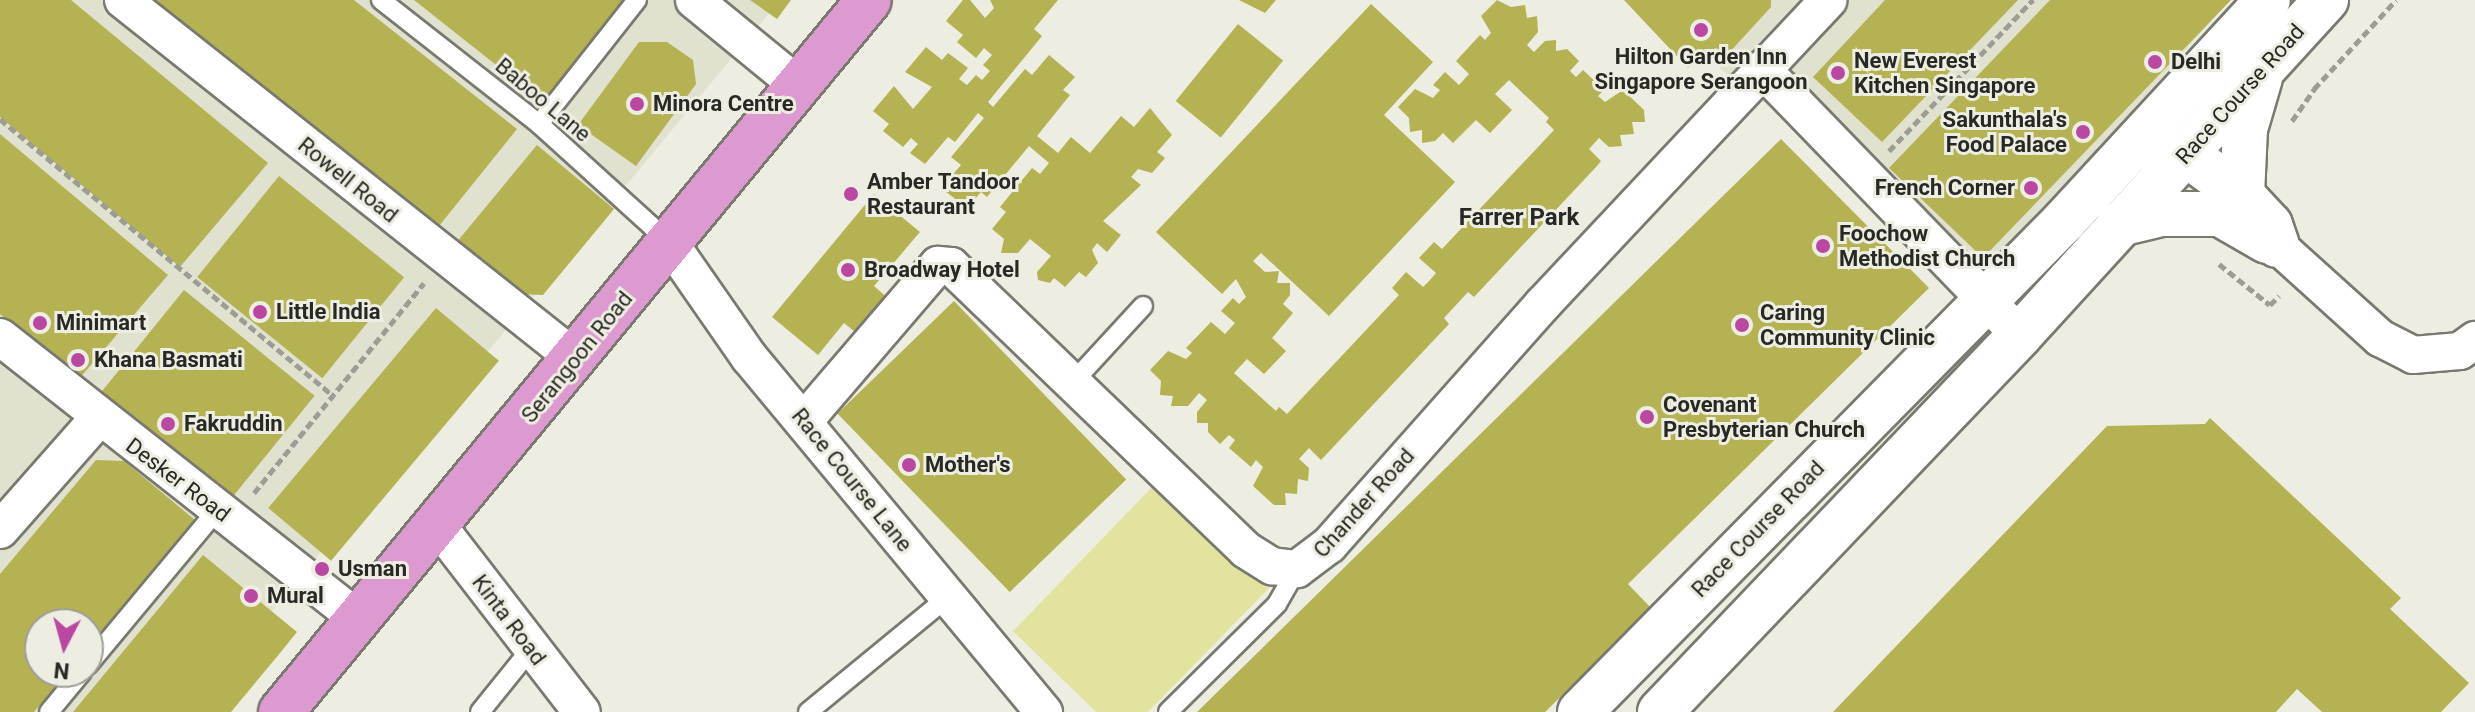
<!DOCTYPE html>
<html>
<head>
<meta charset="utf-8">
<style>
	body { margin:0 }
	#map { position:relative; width:2475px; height:712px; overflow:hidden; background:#edede2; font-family:Roboto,sans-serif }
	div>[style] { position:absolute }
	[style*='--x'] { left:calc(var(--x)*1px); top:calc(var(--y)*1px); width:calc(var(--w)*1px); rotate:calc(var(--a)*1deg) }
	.built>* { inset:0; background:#e1e1cf }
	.green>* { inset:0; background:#e3e3a0 }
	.building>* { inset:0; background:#b4b252; transform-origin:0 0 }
	.path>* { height:5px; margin-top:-2.5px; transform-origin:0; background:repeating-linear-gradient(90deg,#9d9d95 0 8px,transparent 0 12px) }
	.roads { filter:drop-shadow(2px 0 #79796f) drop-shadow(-2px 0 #79796f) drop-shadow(0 2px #79796f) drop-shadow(0 -2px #79796f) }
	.service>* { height:18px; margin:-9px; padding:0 9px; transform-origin:9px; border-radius:9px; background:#fff }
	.minor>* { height:36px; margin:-18px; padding:0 18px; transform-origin:18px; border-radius:18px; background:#fff }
	.tertiary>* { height:44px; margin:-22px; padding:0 22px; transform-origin:22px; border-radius:22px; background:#fff }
	.primary>* { height:44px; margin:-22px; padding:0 22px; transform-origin:22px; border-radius:22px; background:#dd9ad0 }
	.dots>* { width:22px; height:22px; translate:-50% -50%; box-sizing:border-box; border:4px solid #edede2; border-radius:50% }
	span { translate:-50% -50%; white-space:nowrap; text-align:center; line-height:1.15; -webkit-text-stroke:6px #edede2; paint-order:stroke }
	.poi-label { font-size:22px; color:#282824; font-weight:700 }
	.left { translate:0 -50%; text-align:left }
	.right { translate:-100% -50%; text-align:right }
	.street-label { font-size:22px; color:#282824 }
	.neighbourhood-label { font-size:24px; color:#282824; font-weight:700 }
	.north { position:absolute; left:24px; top:608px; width:80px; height:80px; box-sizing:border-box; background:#edede2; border:2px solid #9e9e96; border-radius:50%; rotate:186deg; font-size:22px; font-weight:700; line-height:32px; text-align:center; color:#282824 }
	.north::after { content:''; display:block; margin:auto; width:28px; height:36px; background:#b948a3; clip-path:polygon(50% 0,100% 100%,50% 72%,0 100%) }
</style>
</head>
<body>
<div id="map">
	<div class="built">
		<i style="clip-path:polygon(evenodd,0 0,780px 0,188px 712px,0 712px,0 0,40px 624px,88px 624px,88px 672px,40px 672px,40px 624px)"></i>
		<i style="clip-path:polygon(1632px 0,2230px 0,1986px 275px)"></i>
	</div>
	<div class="green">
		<i style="clip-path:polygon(1159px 480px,1270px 587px,1148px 712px,1096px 712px,1013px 631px)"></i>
	</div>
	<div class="building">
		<i style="clip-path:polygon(0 0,71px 0,268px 163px,180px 267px,0 117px)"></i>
		<i style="clip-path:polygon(154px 0,354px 0,517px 129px,439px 226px)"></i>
		<i style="clip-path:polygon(414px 0,633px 0,548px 106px)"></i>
		<i style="clip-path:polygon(750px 0,791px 0,777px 19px)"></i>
		<i style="clip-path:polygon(963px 0,970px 0,985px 18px,994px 8px,990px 0,1058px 0,1034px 29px,1042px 36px,988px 102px,993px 107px,1025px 69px,1032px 75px,1049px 55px,1075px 77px,1063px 90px,1070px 95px,1037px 136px,1058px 153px,1071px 137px,1090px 153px,1121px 116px,1134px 127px,1150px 108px,1172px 135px,1157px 152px,1165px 158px,1152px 173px,1138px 169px,1131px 177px,1141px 185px,1103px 221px,1121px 235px,1107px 252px,1097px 243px,1092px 250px,1098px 263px,1086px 277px,1079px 272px,1065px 287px,1054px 278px,1050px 283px,1038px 280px,1037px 272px,1051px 256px,1030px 239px,1018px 253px,1001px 253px,1004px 239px,992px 229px,1006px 212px,1000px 207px,1032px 168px,1040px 174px,1049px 163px,1029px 146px,987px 197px,981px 192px,967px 208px,941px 188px,961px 165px,951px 157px,984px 118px,978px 113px,955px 142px,948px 137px,925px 164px,910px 153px,918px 144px,911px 138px,903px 147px,883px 131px,889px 124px,873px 111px,894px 86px,913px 109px,932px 87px,905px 72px,926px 47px,942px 60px,948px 53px,968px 68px,959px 79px,967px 85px,976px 75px,982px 80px,990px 71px,983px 65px,992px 55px,984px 48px,976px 58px,957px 42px,963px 35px,946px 21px)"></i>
		<i style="clip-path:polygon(1239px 0,1276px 0,1265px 13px)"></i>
		<i style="clip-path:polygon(1497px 0,1511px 7px,1525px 5px,1527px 18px,1537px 16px,1538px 32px,1527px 45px,1534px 52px,1545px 41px,1556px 40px,1556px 51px,1567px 49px,1579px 61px,1570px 71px,1576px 77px,1583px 70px,1604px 90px,1598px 96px,1605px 102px,1623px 90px,1644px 110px,1645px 122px,1632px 122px,1634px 134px,1620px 135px,1622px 146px,1609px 147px,1599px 138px,1589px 149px,1601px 161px,1597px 166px,1474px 297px,1468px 292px,1444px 318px,1449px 324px,1321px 460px,1309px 448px,1299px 459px,1309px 468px,1308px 481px,1298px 479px,1297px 494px,1285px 493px,1286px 505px,1274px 505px,1253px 486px,1263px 467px,1256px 460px,1251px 467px,1229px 448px,1235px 440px,1229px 435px,1220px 444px,1208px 432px,1208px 423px,1197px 423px,1197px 412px,1207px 400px,1199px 393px,1188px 406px,1171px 406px,1173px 396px,1160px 395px,1161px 381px,1150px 370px,1168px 351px,1186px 359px,1192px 353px,1186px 348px,1211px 322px,1225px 334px,1235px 323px,1221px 311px,1233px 298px,1239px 304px,1246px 297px,1236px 279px,1222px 294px,1156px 232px,1371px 4px,1433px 62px,1384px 115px,1455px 182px,1329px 316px,1261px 253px,1253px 261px,1265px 272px,1279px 271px,1277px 283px,1290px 283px,1290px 295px,1283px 304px,1293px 313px,1272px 338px,1286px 351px,1264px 374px,1247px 359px,1234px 373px,1276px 411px,1279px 407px,1287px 414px,1399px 295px,1392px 288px,1406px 272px,1423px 287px,1430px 280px,1436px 273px,1419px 258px,1434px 242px,1442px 249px,1554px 130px,1546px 122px,1549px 118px,1509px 80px,1495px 94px,1512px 110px,1490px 133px,1476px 120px,1453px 143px,1443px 133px,1435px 141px,1422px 143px,1422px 130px,1410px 132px,1409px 118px,1398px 107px,1415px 89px,1433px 98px,1440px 90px,1433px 85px,1445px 72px,1459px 85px,1469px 74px,1456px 61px,1480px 35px,1485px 40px,1491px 33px,1481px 16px)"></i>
		<i style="clip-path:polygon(1624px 0,1771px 0,1771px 7px,1717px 66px,1703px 53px,1688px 68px)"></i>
		<i style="clip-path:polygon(1885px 0,2018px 0,1882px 142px,1813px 77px)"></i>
		<i style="clip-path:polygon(2050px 0,2231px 0,1983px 258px,1889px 168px)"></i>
		<i style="left:1238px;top:24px;width:58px;height:99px;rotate:39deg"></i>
		<i style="clip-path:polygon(639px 42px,667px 42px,693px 60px,696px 84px,636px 166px,578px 125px)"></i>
		<i style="clip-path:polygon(0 134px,168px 275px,78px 380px,0 314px)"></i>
		<i style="clip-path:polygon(1781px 139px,1929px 288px,1628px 584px,1651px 608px,1545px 712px,1197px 712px)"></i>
		<i style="clip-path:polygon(537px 145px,614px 209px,543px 295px,517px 294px,456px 243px)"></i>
		<i style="left:279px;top:176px;width:161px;height:130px;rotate:39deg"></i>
		<i style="clip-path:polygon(874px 194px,920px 232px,874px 286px,890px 300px,860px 336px,844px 323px,818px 355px,772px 317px)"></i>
		<i style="left:184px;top:290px;width:168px;height:132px;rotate:39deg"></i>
		<i style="left:954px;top:301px;width:248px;height:162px;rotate:46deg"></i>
		<i style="left:436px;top:308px;width:82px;height:261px;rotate:40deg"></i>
		<i style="clip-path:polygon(2210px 418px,2401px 598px,2390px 609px,2469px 683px,2441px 712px,2322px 712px,2297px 689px,2276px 712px,1833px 712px,2107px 426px,2205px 424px)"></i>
		<i style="clip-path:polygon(96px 460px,124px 461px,195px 520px,88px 648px,88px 624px,40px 624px,40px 672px,68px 672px,34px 712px,0 712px,0 574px)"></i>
		<i style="clip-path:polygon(203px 555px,297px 632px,280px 653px,231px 712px,73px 712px)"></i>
	</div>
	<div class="path">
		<i style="--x:0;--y:119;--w:433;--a:39.7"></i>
		<i style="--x:2292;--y:121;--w:39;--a:-55"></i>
		<i style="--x:2314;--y:89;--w:121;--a:-47.3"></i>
		<i style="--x:1889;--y:151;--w:209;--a:-46.4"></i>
		<i style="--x:2219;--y:264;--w:65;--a:38.8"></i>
		<i style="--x:2270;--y:305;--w:13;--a:-45"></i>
		<i style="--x:254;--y:493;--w:270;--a:-51"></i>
	</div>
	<div class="roads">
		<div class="service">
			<i style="--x:381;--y:0;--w:201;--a:38.1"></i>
			<i style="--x:539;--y:124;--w:176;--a:42.2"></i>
			<i style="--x:539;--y:124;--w:158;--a:-51.7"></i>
			<i style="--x:1074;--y:381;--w:102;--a:-47.4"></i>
			<i style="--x:88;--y:665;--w:202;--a:-50.2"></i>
			<i style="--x:49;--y:712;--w:52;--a:-50.5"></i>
			<i style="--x:480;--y:712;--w:80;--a:-51.1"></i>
			<i style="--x:808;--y:712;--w:181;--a:-39.4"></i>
			<i style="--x:1168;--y:712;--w:153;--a:-44.7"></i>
			<i style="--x:1277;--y:604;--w:40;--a:-60.3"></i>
		</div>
		<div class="minor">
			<i style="--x:123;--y:0;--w:578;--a:38.4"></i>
			<i style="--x:694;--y:0;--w:136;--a:39.3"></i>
			<i style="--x:1762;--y:69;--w:371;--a:45.9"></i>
			<i style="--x:669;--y:242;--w:140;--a:55.2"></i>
			<i style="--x:749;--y:357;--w:462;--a:50.3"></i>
			<i style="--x:2277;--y:245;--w:139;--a:42.1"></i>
			<i style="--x:2380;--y:338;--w:37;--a:27"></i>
			<i style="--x:2413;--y:355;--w:47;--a:-4.9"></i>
			<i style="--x:2460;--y:351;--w:19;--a:-36"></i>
			<i style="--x:0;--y:337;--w:457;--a:38.2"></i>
			<i style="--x:804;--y:421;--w:195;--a:-49.4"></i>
			<i style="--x:931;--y:273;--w:11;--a:-49"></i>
			<i style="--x:938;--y:265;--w:13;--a:4"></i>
			<i style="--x:951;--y:266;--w:409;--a:43.9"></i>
			<i style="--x:1246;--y:550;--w:31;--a:32"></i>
			<i style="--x:1272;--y:566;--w:25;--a:7"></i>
			<i style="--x:1297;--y:569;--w:40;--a:-37"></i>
			<i style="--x:1329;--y:545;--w:322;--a:-48.4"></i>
			<i style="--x:1543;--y:304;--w:417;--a:-46.8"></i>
			<i style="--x:438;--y:526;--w:235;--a:52.3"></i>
			<i style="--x:0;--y:530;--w:148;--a:-48.6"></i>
		</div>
		<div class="tertiary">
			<i style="--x:2156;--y:153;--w:30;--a:2"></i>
			<i style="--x:2186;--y:154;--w:69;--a:36.2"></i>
			<i style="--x:2242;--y:195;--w:41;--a:47"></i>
			<i style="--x:2270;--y:225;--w:21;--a:71"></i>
			<i style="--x:2242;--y:195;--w:66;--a:-87.4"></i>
			<i style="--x:2245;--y:129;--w:53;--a:-73.6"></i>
			<i style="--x:2119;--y:224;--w:43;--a:-13.4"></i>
			<i style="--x:2161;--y:214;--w:59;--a:0"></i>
			<i style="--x:2220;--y:214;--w:54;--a:29.9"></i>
			<i style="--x:1580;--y:712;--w:691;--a:-45.41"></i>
			<i style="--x:2065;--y:220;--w:299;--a:-47.3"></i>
			<i style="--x:1660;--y:712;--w:521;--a:-46.32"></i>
			<i style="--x:2020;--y:335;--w:454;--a:-47.6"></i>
		</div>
		<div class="primary">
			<i style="--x:281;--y:712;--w:923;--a:-50.45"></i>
		</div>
	</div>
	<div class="dots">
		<i style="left:1701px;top:30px;background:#b948a3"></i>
		<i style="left:2155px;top:62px;background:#b948a3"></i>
		<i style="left:1838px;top:73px;background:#b948a3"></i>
		<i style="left:637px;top:104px;background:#b948a3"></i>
		<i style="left:2083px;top:132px;background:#b948a3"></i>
		<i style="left:2031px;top:188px;background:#b948a3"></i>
		<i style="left:851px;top:194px;background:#b948a3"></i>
		<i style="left:1823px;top:246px;background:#b948a3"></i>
		<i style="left:848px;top:270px;background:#b948a3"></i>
		<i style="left:260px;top:312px;background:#b948a3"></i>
		<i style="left:40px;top:323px;background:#b948a3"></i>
		<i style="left:1742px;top:325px;background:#b948a3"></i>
		<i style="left:78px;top:360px;background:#b948a3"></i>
		<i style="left:1647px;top:417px;background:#b948a3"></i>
		<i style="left:168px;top:424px;background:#b948a3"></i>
		<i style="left:909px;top:465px;background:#b948a3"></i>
		<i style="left:322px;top:569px;background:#b948a3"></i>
		<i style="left:251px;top:596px;background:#b948a3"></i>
	</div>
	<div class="poi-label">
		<span style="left:1701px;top:69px">Hilton Garden Inn<br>Singapore Serangoon</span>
		<span class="left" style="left:1854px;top:73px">New Everest<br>Kitchen Singapore</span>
		<span class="left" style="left:2171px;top:62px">Delhi</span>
		<span class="left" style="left:653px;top:104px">Minora Centre</span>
		<span class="right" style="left:2067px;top:132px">Sakunthala's<br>Food Palace</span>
		<span class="left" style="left:867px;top:194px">Amber Tandoor<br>Restaurant</span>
		<span class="right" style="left:2015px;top:188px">French Corner</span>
		<span class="left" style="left:1839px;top:246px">Foochow<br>Methodist Church</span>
		<span class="left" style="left:864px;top:270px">Broadway Hotel</span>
		<span class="left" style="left:276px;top:312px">Little India</span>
		<span class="left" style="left:1760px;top:325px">Caring<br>Community Clinic</span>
		<span class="left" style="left:56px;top:323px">Minimart</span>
		<span class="left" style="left:94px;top:360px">Khana Basmati</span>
		<span class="left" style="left:1663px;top:417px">Covenant<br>Presbyterian Church</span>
		<span class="left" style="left:184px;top:424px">Fakruddin</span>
		<span class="left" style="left:925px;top:465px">Mother's</span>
		<span class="left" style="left:338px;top:569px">Usman</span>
		<span class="left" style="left:267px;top:596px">Mural</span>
	</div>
	<div class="street-label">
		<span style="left:2240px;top:94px;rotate:-48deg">Race Course Road</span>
		<span style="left:543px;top:100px;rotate:40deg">Baboo Lane</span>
		<span style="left:348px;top:180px;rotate:39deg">Rowell Road</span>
		<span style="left:577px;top:357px;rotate:-51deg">Serangoon Road</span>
		<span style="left:178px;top:480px;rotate:37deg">Desker Road</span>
		<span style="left:852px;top:480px;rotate:51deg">Race Course Lane</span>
		<span style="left:1364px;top:503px;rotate:-48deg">Chander Road</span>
		<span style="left:1758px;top:529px;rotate:-46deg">Race Course Road</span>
		<span style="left:509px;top:620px;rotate:53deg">Kinta Road</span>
	</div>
	<div class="neighbourhood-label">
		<span style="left:1519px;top:218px">Farrer Park</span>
	</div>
	<div class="north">N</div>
</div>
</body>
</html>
